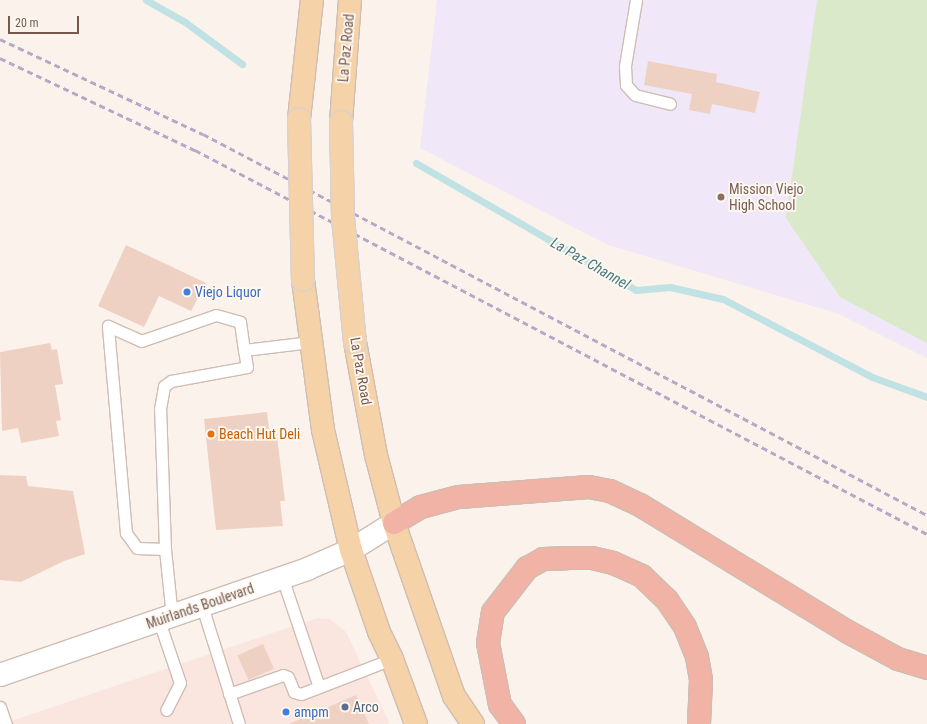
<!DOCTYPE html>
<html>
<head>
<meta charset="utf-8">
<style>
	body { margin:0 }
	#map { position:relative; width:927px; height:724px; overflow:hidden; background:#fbf3eb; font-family:"Roboto Condensed",sans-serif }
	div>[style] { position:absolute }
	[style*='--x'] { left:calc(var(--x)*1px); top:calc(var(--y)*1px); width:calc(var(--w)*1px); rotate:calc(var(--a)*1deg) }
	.commercial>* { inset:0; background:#fbe5df }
	.education>* { inset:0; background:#f0e7f8 }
	.green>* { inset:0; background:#d9e9c9 }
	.stream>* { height:7px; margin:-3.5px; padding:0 3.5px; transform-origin:3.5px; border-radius:3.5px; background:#c0e2e4 }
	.building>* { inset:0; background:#efd1c4; transform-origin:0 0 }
	.roads { filter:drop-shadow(1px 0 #cfbdb3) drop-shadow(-1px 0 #cfbdb3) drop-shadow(0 1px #cfbdb3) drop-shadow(0 -1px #cfbdb3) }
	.lane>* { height:11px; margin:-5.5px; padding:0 5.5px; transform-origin:5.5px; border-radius:5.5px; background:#fff }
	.secondary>* { height:22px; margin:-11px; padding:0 11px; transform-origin:11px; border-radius:11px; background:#fff }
	.primary>* { height:22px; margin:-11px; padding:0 11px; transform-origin:11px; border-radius:11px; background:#f5d2a8 }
	.highway>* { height:22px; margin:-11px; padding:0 11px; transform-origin:11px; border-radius:11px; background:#f1b3a6 }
	.rail>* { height:3px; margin-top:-1.5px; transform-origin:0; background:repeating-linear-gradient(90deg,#b6a8c6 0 6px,transparent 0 10px) }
	.bridges { filter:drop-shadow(1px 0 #d8d1ce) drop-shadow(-1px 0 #d8d1ce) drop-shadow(0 1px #d8d1ce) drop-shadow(0 -1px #d8d1ce) }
	.primary-bridge>* { height:22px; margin:-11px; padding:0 11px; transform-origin:11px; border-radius:11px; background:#f5d2a8 }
	.dots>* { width:11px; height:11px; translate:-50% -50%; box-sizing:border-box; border:2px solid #fef8f1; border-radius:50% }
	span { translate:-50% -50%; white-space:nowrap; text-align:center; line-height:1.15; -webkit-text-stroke:3.5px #fef8f1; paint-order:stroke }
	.street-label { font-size:14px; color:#75594f }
	.education-label { font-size:14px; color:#785e54 }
	.left { translate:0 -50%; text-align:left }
	.shop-label { font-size:14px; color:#366cbe }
	.food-label { font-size:14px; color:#c56008 }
	.service-label { font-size:14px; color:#4e5e75 }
	.water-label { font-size:15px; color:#477b80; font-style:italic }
	.scale { position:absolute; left:8px; top:16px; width:71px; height:18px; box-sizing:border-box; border:2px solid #75594f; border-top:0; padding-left:5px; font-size:12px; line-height:14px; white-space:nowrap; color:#75594f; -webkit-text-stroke:3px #fef8f1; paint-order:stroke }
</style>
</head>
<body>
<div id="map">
	<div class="commercial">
		<i style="clip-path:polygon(317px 618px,330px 619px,346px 632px,390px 724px,2px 724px)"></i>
	</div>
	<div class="education">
		<i style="clip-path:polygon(437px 0,927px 0,927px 358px,839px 314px,608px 245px,420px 148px)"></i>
	</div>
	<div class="green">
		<i style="clip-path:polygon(817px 0,927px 0,927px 343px,840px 297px,786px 218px)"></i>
	</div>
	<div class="stream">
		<i style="--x:146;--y:0;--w:45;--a:29.4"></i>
		<i style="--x:185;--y:22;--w:71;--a:36.4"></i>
		<i style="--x:416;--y:163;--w:254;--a:30"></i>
		<i style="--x:636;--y:290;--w:34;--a:-5"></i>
		<i style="--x:670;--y:287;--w:54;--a:12.8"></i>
		<i style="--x:723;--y:299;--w:168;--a:27.6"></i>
		<i style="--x:872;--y:377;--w:59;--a:20"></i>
	</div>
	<div class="building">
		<i style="clip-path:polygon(648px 61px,717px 74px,716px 82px,760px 92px,755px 113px,712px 104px,710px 114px,689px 110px,692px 94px,644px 85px)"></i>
		<i style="clip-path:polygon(126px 245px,206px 283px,191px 311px,159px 296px,144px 327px,98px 306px)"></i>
		<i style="clip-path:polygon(50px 343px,52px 350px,57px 349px,63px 384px,55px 385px,61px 420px,56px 421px,59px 436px,21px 443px,18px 428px,2px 431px,0 352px)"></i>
		<i style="clip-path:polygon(267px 412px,269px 429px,276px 428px,285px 501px,280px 501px,283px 526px,216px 530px,204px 419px)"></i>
		<i style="clip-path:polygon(0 475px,26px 476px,28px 486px,73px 491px,85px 554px,64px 561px,21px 582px,0 580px)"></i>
		<i style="left:263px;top:644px;width:27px;height:28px;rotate:66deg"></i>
		<i style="clip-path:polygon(356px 695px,369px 724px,289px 724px)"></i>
	</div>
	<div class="roads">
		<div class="lane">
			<i style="--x:636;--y:0;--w:67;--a:99.5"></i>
			<i style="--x:625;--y:66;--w:19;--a:87"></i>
			<i style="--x:626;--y:85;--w:13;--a:48"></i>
			<i style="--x:635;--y:95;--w:36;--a:14"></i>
			<i style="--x:165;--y:549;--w:28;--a:-178"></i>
			<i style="--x:137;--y:548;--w:19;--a:-126"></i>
			<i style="--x:126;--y:533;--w:208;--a:-95"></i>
			<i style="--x:108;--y:326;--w:36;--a:24"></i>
			<i style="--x:141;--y:341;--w:79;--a:-19.1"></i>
			<i style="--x:216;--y:315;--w:25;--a:16"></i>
			<i style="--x:240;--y:322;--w:28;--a:82"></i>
			<i style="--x:244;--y:350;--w:67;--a:-6.8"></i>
			<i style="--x:282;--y:577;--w:116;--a:71.4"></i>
			<i style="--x:202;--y:606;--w:124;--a:72.6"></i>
			<i style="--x:172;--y:617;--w:68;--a:-95.9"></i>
			<i style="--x:165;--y:549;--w:140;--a:-92"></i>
			<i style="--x:160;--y:409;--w:23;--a:-80"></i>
			<i style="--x:164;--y:386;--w:9;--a:-36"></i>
			<i style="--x:171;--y:381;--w:77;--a:-10.4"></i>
			<i style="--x:247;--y:367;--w:17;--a:-100"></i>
			<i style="--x:159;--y:621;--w:65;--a:71.3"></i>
			<i style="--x:180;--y:683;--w:30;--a:117"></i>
			<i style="--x:229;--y:694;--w:57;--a:-19.4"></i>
			<i style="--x:283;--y:675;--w:5;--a:22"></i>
			<i style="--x:288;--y:677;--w:16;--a:68"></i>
			<i style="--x:294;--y:692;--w:7;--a:16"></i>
			<i style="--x:301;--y:694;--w:97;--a:-21"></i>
			<i style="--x:0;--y:707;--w:18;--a:71"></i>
		</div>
		<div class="secondary">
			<i style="--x:0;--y:675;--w:325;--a:-19"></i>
			<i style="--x:307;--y:569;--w:48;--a:-23.4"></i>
			<i style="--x:351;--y:550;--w:51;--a:-32.1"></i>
		</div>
		<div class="primary">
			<i style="--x:299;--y:119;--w:120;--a:-83.8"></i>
			<i style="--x:341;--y:122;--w:122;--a:-85.8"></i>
			<i style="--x:303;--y:280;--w:151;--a:82.4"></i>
			<i style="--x:323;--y:430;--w:123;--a:76.9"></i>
			<i style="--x:351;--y:550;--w:87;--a:71.1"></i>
			<i style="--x:379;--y:632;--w:30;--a:64"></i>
			<i style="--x:392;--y:659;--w:69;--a:69.7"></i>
			<i style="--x:355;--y:342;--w:115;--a:79.5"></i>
			<i style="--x:376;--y:455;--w:70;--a:75.2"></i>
			<i style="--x:394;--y:523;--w:183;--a:70.9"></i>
			<i style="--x:454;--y:696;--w:34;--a:56"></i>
		</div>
		<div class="highway">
			<i style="--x:394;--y:523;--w:31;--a:-31"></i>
			<i style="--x:421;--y:507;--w:39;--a:-15"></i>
			<i style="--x:459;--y:497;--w:130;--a:-4.4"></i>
			<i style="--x:589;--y:487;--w:21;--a:11"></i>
			<i style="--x:610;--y:491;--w:33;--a:25"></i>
			<i style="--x:640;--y:505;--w:244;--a:31.4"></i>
			<i style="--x:848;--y:632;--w:57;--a:28.4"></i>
			<i style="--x:898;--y:659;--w:30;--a:17"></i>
			<i style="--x:514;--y:724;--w:24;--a:-126"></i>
			<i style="--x:500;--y:705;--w:63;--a:-101"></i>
			<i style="--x:488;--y:643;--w:31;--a:-81"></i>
			<i style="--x:493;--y:612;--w:56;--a:-52.3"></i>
			<i style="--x:527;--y:568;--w:18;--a:-29"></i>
			<i style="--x:543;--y:559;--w:24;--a:-2"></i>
			<i style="--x:567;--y:558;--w:25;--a:0"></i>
			<i style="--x:592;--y:558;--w:22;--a:13"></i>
			<i style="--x:613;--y:563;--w:32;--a:24"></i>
			<i style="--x:642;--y:576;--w:35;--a:44"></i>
			<i style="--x:667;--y:600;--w:32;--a:56"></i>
			<i style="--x:685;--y:627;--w:32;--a:68"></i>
			<i style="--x:697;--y:657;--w:23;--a:80"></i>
			<i style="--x:701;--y:680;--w:44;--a:92.6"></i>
		</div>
	</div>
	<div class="rail">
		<i style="--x:0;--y:39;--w:224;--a:25.1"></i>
		<i style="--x:203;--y:134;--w:818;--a:27.76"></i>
		<i style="--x:0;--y:58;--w:216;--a:25.3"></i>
		<i style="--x:195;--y:150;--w:827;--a:27.68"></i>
	</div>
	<div class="bridges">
		<div class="primary-bridge">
			<i style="--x:299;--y:119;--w:161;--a:88.6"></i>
			<i style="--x:341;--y:122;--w:96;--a:88.8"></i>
			<i style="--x:343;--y:218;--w:125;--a:84.5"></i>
		</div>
	</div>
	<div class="dots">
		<i style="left:721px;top:197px;background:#8d6e63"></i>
		<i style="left:187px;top:292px;background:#3f7fe0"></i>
		<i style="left:211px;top:434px;background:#e8710a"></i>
		<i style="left:345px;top:707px;background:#5c6f8a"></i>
		<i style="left:286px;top:712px;background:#3f7fe0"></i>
	</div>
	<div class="street-label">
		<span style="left:346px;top:48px;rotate:-85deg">La Paz Road</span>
		<span style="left:361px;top:371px;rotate:80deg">La Paz Road</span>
		<span style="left:200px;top:606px;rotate:-19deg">Muirlands Boulevard</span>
	</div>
	<div class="education-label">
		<span class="left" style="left:729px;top:197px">Mission Viejo<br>High School</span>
	</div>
	<div class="shop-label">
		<span class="left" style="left:195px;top:292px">Viejo Liquor</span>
		<span class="left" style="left:294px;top:712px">ampm</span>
	</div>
	<div class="food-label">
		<span class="left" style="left:219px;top:434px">Beach Hut Deli</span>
	</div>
	<div class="service-label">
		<span class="left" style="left:353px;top:707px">Arco</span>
	</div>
	<div class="water-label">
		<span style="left:590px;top:264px;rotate:30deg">La Paz Channel</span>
	</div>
	<div class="scale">20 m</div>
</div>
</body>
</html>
